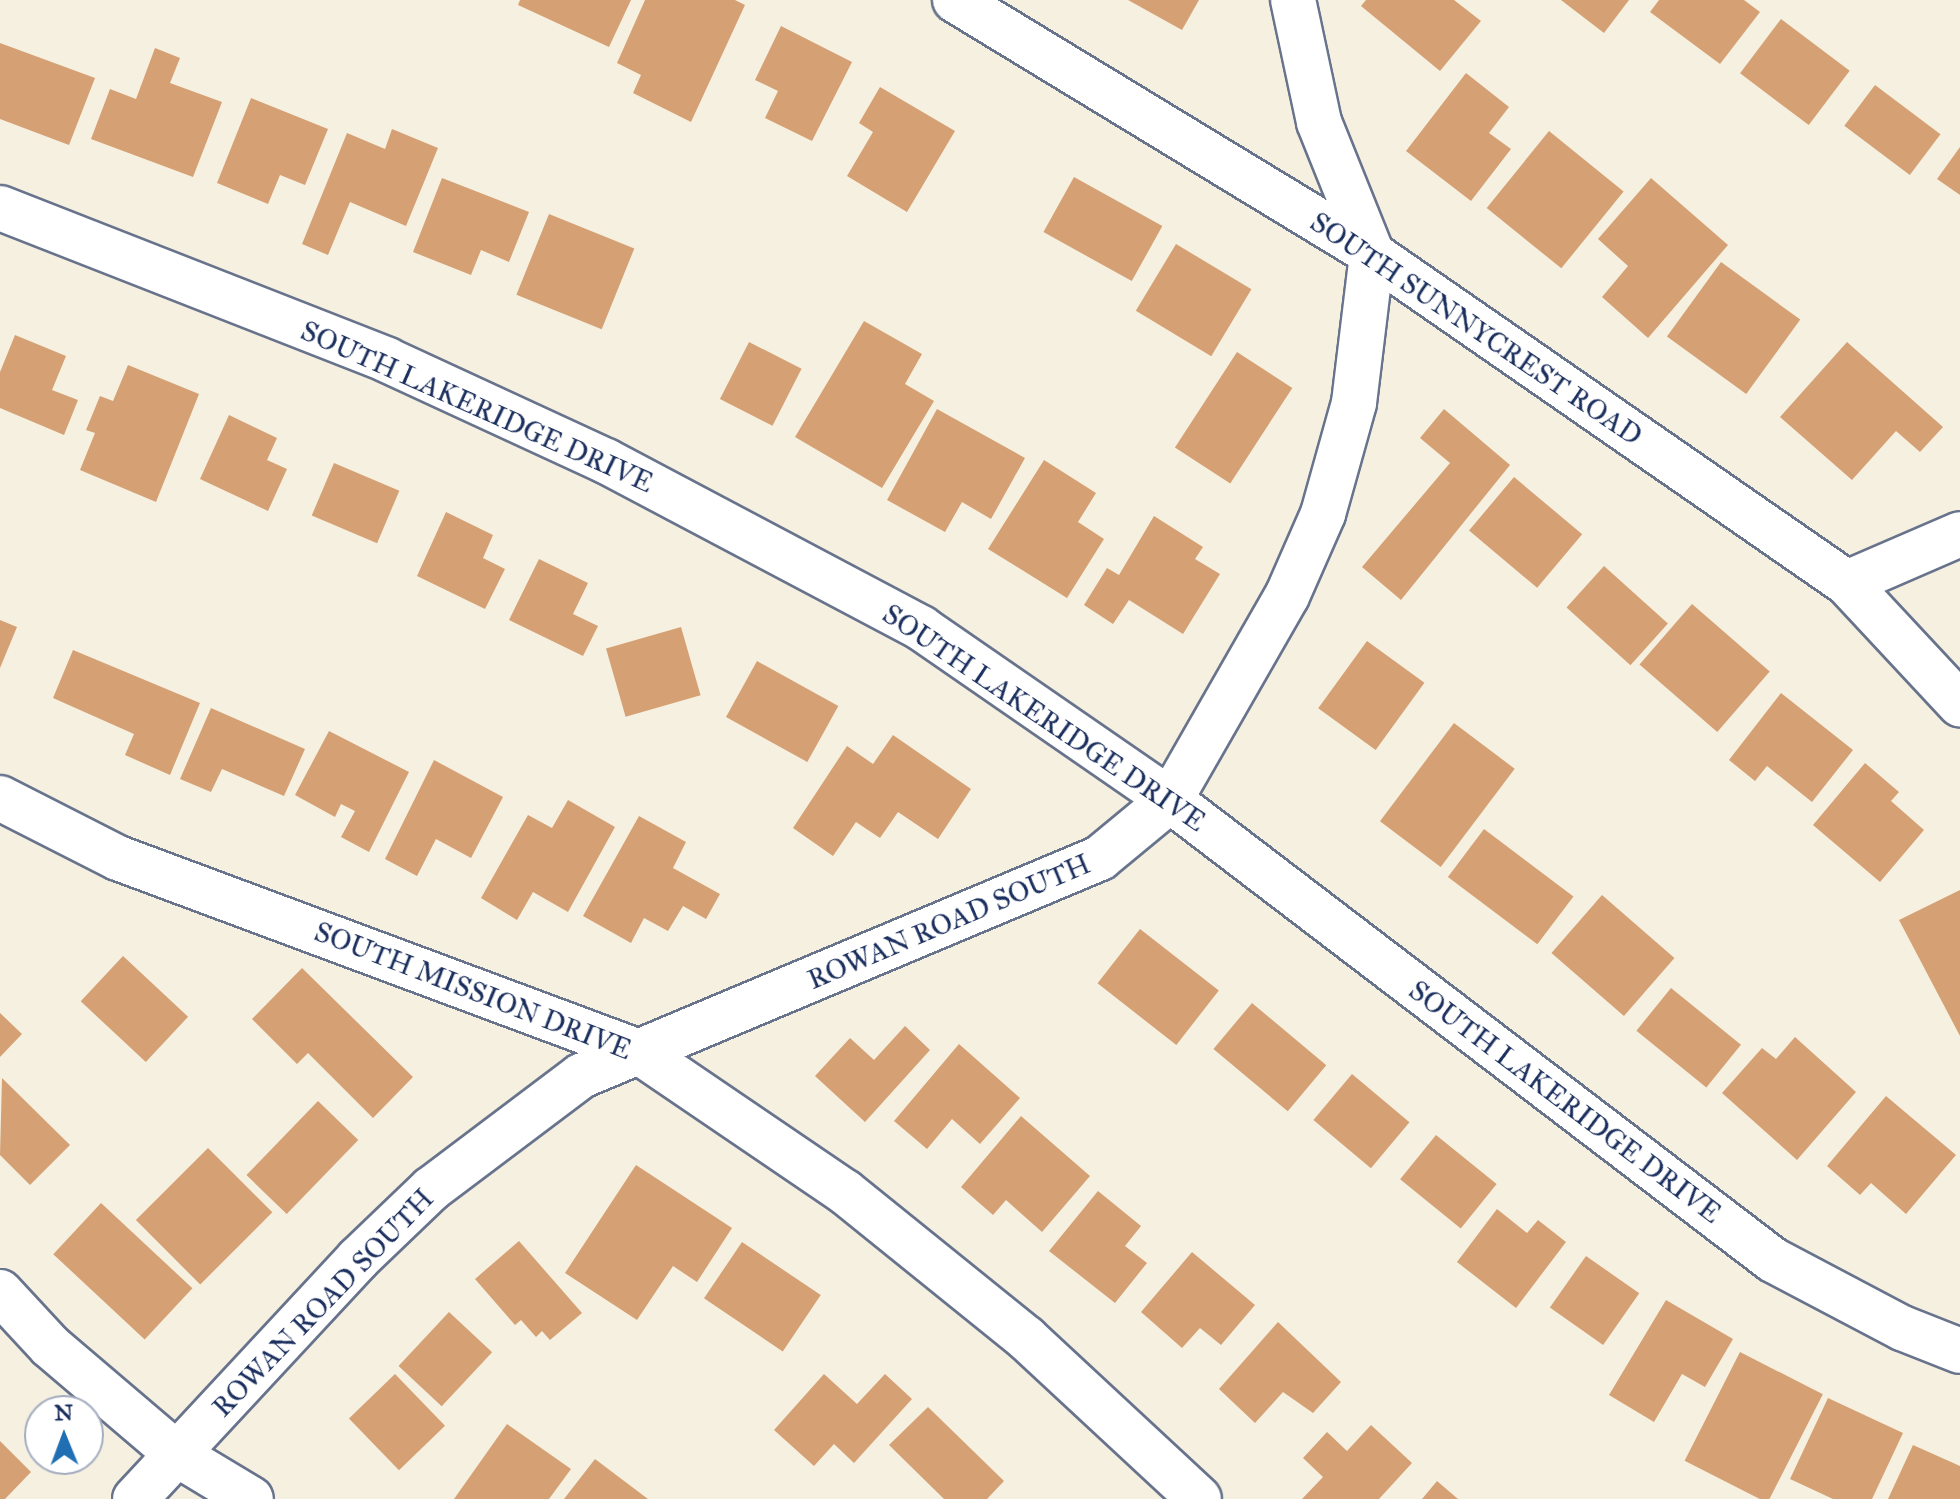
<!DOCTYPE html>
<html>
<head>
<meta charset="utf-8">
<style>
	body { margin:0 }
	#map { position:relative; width:1960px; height:1499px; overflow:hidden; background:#f6f0e0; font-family:"IM FELL Great Primer",serif }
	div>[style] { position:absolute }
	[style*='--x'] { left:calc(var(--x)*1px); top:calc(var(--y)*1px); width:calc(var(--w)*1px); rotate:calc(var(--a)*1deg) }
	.building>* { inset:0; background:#d5a174; transform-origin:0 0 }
	.roads { filter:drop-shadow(2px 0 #68738c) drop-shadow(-2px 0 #68738c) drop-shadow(0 2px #68738c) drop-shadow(0 -2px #68738c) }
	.minor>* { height:44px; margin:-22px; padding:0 22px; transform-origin:22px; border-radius:22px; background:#fff }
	span { translate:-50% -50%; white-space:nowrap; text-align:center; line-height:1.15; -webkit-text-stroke:6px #fff; paint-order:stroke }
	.street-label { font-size:28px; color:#1b2f5e }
	.north { position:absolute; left:24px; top:1395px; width:80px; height:80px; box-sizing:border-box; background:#fff; border:2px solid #a4acbf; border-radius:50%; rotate:359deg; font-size:22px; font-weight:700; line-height:32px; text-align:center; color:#1b2f5e }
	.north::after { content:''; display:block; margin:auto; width:28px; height:36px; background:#1f6fb2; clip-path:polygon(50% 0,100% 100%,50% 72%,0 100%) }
</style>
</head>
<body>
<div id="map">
	<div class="building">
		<i style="clip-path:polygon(520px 0,631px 0,609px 47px,518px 5px)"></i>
		<i style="clip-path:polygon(645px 0,735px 0,745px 5px,691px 122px,633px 93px,641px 75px,617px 63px)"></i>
		<i style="clip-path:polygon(1128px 0,1199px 0,1182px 30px)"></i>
		<i style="clip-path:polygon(1366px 0,1454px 0,1481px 21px,1440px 71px,1361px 6px)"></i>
		<i style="clip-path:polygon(1561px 0,1629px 0,1604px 33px)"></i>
		<i style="clip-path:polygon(1659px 0,1744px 0,1760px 12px,1720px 64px,1650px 12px)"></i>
		<i style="left:1781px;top:19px;width:86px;height:68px;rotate:37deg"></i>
		<i style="clip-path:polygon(781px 26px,852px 62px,812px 141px,765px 118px,778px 91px,755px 80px)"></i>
		<i style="clip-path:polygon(0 43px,95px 78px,69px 145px,0 119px)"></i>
		<i style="clip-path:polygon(155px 48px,180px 58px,170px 83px,222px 102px,193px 177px,91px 139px,110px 89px,136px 99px)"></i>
		<i style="clip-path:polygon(1466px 73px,1509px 107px,1489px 133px,1511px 149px,1471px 201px,1406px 151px)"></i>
		<i style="left:1875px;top:85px;width:82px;height:51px;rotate:37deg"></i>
		<i style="clip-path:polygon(880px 87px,955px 131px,907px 212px,847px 176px,873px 132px,859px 123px)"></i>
		<i style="clip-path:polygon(251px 98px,328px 129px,305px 185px,280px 175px,268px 204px,217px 183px)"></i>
		<i style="clip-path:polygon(392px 129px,438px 148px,406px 226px,350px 202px,328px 255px,302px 244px,347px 133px,385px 149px)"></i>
		<i style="left:1549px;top:131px;width:96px;height:99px;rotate:39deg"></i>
		<i style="clip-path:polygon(1960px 147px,1960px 195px,1937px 179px)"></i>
		<i style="left:1074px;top:177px;width:101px;height:63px;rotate:29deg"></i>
		<i style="clip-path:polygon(442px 178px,529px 212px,509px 262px,481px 250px,471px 275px,413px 252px)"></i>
		<i style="clip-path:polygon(1651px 178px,1728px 245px,1648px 338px,1602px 297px,1628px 266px,1598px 239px)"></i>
		<i style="left:549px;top:214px;width:92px;height:87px;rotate:22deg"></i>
		<i style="left:1176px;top:244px;width:88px;height:78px;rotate:31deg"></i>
		<i style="left:1721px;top:262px;width:98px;height:92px;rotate:36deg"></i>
		<i style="clip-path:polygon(864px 321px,922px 354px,905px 384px,934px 401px,882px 488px,795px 437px)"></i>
		<i style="clip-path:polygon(15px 335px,66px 356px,52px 390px,78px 400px,64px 435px,0 408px,0 372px)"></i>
		<i style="left:749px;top:342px;width:59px;height:64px;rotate:27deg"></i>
		<i style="clip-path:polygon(1847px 342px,1943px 427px,1920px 452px,1896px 431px,1852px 480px,1780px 417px)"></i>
		<i style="left:1237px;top:352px;width:66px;height:114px;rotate:33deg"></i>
		<i style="clip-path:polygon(128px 365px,199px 394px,156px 502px,80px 470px,95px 433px,86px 430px,100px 396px,113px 401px)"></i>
		<i style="clip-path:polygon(937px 409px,1025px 458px,991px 519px,962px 502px,945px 532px,887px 500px)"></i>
		<i style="clip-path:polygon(1444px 409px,1510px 465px,1401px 600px,1362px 567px,1450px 463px,1420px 438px)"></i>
		<i style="clip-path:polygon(229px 415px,277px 438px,267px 460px,287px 469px,268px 511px,200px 479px)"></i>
		<i style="clip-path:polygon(1044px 460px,1096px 493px,1078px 522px,1104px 539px,1067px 598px,988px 549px)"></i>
		<i style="left:334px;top:463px;width:71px;height:57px;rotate:23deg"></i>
		<i style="left:1514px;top:477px;width:89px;height:70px;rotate:40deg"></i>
		<i style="clip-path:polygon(446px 512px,493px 535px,483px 558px,505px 569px,485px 609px,417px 576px)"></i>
		<i style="clip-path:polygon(1154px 516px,1203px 547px,1195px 559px,1220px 574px,1183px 634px,1129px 600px,1113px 624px,1084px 605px,1107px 568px,1119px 575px)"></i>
		<i style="clip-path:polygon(539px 559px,588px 583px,573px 614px,598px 626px,583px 656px,509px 620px)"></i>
		<i style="left:1604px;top:566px;width:86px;height:56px;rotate:42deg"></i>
		<i style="left:1692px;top:604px;width:103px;height:80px;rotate:41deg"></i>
		<i style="clip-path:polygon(0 620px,17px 627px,0 668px)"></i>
		<i style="left:681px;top:627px;width:71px;height:78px;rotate:74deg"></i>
		<i style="left:1367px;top:641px;width:71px;height:83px;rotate:36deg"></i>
		<i style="clip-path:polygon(73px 650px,200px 703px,170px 775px,125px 755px,134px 734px,53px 698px)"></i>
		<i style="left:757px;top:661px;width:93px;height:64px;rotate:29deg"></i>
		<i style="clip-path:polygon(1781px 693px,1853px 750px,1812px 802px,1767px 766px,1755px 781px,1729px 760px)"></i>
		<i style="clip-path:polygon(211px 708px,305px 749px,284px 796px,222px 769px,211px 792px,180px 779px)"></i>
		<i style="left:1454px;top:723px;width:76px;height:123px;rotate:37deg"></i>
		<i style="clip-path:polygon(329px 731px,409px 772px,369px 852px,341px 837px,355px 811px,341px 804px,335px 817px,295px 795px)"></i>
		<i style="clip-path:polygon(893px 735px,971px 789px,938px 839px,898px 812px,880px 838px,856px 822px,833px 856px,793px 828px,847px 746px,873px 764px)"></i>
		<i style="clip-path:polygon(434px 760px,503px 797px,471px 858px,436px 839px,417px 876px,385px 859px)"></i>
		<i style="clip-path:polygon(1865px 763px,1899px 792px,1891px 801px,1924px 830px,1880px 882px,1813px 825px)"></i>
		<i style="clip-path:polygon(568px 800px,615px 827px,568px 912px,533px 892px,517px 920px,481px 898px,528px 815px,552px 828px)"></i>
		<i style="clip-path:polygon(639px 816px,686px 842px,673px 868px,720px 894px,706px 919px,683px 906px,668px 931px,644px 918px,631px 943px,583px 916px)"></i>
		<i style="left:1484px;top:829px;width:112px;height:60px;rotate:37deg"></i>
		<i style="clip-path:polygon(1960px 890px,1960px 1036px,1899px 920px)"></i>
		<i style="left:1602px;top:895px;width:96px;height:77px;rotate:41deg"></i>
		<i style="left:1140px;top:929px;width:100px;height:69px;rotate:38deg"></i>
		<i style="left:123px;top:956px;width:89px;height:62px;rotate:43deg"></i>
		<i style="clip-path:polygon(302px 968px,413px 1077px,373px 1118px,308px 1053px,297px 1064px,252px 1019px)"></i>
		<i style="left:1671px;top:988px;width:90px;height:55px;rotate:39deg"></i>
		<i style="left:1252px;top:1003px;width:97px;height:60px;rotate:40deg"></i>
		<i style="clip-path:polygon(0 1013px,22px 1034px,0 1057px)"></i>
		<i style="clip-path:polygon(905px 1026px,930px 1050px,865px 1122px,815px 1076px,850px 1038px,874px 1060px)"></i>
		<i style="clip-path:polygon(1795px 1037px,1856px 1092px,1797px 1160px,1722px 1093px,1762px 1048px,1776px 1059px)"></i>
		<i style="clip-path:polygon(959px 1044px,1020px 1098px,980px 1144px,952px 1119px,927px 1149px,894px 1121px)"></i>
		<i style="left:1352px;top:1074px;width:75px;height:60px;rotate:40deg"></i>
		<i style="clip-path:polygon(2px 1078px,70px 1145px,30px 1185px,0 1155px)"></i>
		<i style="clip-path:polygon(1886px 1096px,1956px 1155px,1906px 1214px,1871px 1183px,1860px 1195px,1827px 1166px)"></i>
		<i style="left:318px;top:1101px;width:56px;height:103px;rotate:44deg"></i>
		<i style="clip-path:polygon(1021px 1116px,1090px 1176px,1042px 1232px,1006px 1200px,993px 1215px,961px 1187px)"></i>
		<i style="left:1436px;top:1135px;width:78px;height:57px;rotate:39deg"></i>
		<i style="left:208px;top:1148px;width:91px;height:102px;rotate:45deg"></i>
		<i style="clip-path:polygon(636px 1165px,732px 1228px,697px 1282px,673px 1266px,637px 1320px,565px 1273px)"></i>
		<i style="clip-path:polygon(1098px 1191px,1141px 1226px,1125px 1246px,1147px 1263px,1115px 1303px,1049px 1251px)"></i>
		<i style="left:101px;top:1203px;width:125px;height:70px;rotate:43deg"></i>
		<i style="clip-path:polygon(1497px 1209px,1527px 1233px,1538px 1220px,1566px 1242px,1516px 1308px,1457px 1262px)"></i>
		<i style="clip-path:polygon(519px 1241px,582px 1313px,550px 1340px,542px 1331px,536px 1337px,521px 1320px,515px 1325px,475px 1279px)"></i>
		<i style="left:742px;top:1242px;width:95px;height:68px;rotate:34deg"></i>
		<i style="clip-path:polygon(1192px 1252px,1255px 1305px,1221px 1345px,1200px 1328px,1182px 1348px,1141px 1312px)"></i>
		<i style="left:1586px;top:1256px;width:65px;height:63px;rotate:35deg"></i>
		<i style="clip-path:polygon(1666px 1300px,1733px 1339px,1705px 1387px,1682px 1374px,1654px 1422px,1609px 1395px)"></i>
		<i style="left:449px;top:1312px;width:59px;height:74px;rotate:43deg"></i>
		<i style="clip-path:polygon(1278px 1322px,1341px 1382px,1313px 1413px,1283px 1392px,1255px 1423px,1219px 1389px)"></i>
		<i style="left:1740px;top:1352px;width:93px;height:122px;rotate:27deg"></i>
		<i style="left:395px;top:1374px;width:72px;height:64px;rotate:46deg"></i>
		<i style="clip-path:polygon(824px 1374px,857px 1404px,885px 1374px,912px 1399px,854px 1463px,834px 1444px,814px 1466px,774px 1430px)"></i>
		<i style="clip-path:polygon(1828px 1398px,1903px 1433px,1872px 1499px,1833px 1499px,1790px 1479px)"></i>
		<i style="clip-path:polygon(928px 1407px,1004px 1481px,987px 1499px,944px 1499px,889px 1445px)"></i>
		<i style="clip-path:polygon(507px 1424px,571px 1469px,549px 1499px,454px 1499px)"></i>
		<i style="clip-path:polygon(1371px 1425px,1412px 1463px,1379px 1499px,1302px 1499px,1323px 1477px,1303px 1458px,1327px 1432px,1347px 1451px)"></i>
		<i style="clip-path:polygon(0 1441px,31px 1472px,5px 1499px,0 1499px)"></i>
		<i style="clip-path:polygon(1913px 1445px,1960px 1466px,1960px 1499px,1888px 1499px)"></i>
		<i style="clip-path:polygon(595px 1459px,648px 1499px,564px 1499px)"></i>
		<i style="clip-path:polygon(1437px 1481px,1458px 1499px,1422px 1499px)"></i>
	</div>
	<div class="roads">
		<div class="minor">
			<i style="--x:955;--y:0;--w:488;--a:31.3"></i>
			<i style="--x:1372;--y:254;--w:578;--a:34.71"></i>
			<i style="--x:1847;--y:583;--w:166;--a:47"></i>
			<i style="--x:0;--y:208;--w:416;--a:21.4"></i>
			<i style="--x:387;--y:360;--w:241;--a:24.8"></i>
			<i style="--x:606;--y:461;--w:357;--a:27.9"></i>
			<i style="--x:921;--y:628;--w:303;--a:34.6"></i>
			<i style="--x:1170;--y:800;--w:758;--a:37.34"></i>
			<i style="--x:1773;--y:1260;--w:146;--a:27.8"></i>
			<i style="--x:1902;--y:1328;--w:62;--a:21.6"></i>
			<i style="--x:1847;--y:583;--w:123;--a:-23.4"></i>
			<i style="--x:0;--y:798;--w:132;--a:27"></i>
			<i style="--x:118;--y:858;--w:556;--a:20.42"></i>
			<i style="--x:639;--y:1052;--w:249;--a:34.2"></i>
			<i style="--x:845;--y:1192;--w:233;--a:38.9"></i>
			<i style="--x:1026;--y:1338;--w:236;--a:42.9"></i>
			<i style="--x:0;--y:1292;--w:74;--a:47.2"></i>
			<i style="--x:50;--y:1346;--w:168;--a:40.4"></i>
			<i style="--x:178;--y:1455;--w:85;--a:31.1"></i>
			<i style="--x:135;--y:1499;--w:328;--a:-47.1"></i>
			<i style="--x:358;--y:1259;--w:101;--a:-43.8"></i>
			<i style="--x:431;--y:1189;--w:188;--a:-37"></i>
			<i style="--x:581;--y:1076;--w:563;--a:-22.78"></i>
			<i style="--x:1100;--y:858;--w:91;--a:-39.6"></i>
			<i style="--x:1170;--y:800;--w:235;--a:-60.2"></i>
			<i style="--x:1287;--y:596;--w:90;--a:-66.3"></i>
			<i style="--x:1323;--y:514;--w:115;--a:-74.4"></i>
			<i style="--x:1354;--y:403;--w:150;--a:-83.1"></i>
			<i style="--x:1372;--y:254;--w:142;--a:-111.9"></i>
			<i style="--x:1319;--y:122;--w:125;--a:-102"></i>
		</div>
	</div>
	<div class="street-label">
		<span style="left:1476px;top:329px;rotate:34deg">SOUTH SUNNYCREST ROAD</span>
		<span style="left:477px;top:407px;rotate:24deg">SOUTH LAKERIDGE DRIVE</span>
		<span style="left:1044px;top:718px;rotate:34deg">SOUTH LAKERIDGE DRIVE</span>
		<span style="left:949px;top:922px;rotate:-23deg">ROWAN ROAD SOUTH</span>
		<span style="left:473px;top:991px;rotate:21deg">SOUTH MISSION DRIVE</span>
		<span style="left:1565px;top:1102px;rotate:37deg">SOUTH LAKERIDGE DRIVE</span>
		<span style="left:323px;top:1303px;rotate:-46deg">ROWAN ROAD SOUTH</span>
	</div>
	<div class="north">N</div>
</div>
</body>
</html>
